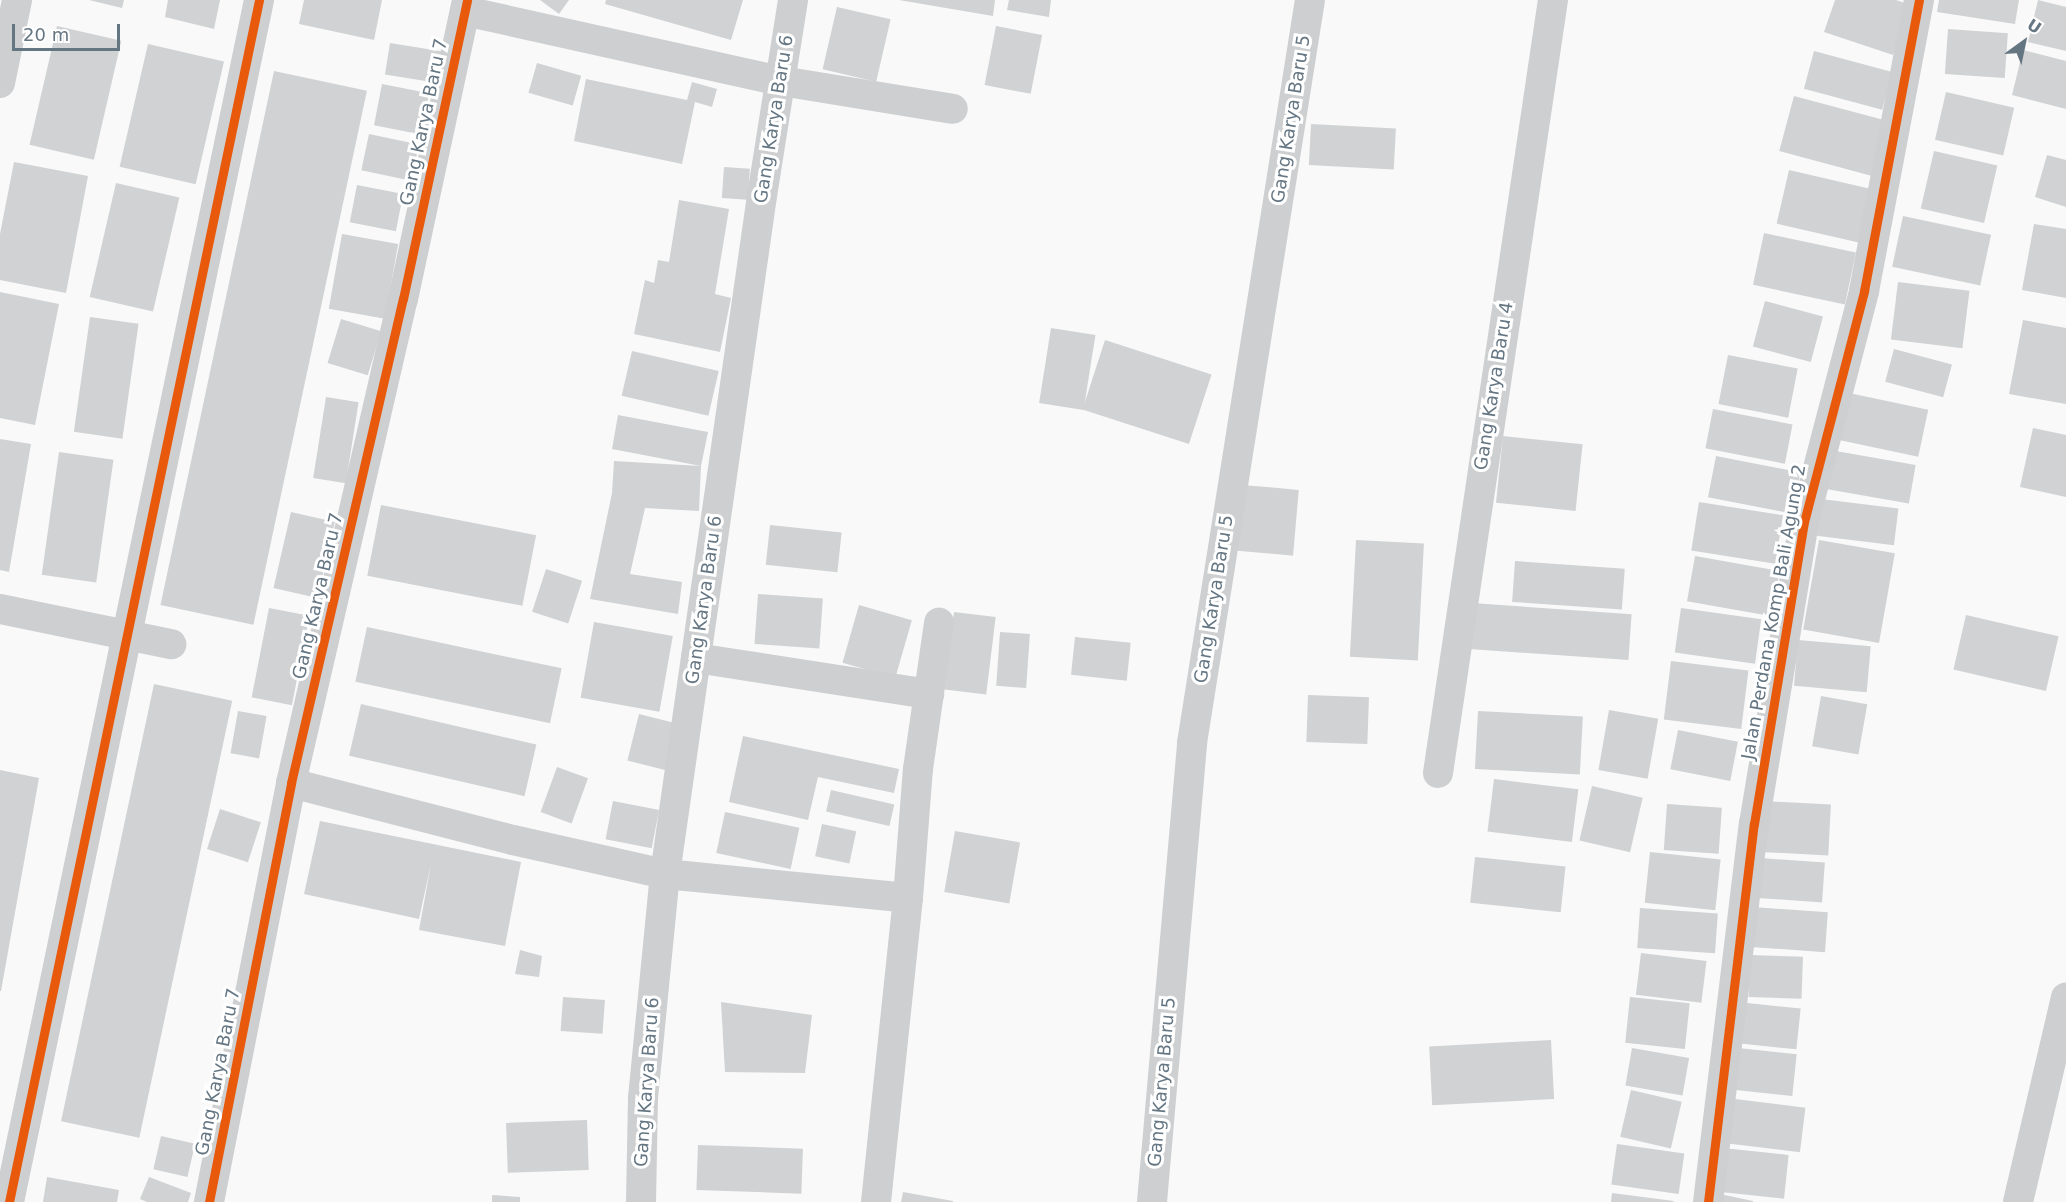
<!DOCTYPE html>
<html>
<head>
<meta charset="utf-8">
<style>
	body { margin:0 }
	#map { position:relative; width:2066px; height:1202px; overflow:hidden; background:#f9f9f9; font-family:"DejaVu Sans",sans-serif }
	div>[style] { position:absolute }
	[style*='--x'] { left:calc(var(--x)*1px); top:calc(var(--y)*1px); width:calc(var(--w)*1px); rotate:calc(var(--a)*1deg) }
	.building>* { inset:0; background:#d0d2d3; transform-origin:0 0 }
	.street>* { height:30px; margin:-15px; padding:0 15px; transform-origin:15px; border-radius:15px; background:#cecfd0 }
	.cycleway>* { height:9px; margin:-4.5px; padding:0 4.5px; transform-origin:4.5px; border-radius:4.5px; background:#e8590c }
	span { translate:-50% -50%; white-space:nowrap; text-align:center; line-height:1.15; -webkit-text-stroke:6px #fff; paint-order:stroke }
	.street-label { font-size:18px; color:#657683 }
	.north { position:absolute; left:1994px; top:12px; width:60px; height:60px; -webkit-text-stroke:4px #fff; paint-order:stroke; rotate:33deg; font-size:16px; font-weight:700; line-height:24px; text-align:center; color:#657683 }
	.north::after { content:''; display:block; margin:auto; width:21px; height:27px; background:#657683; clip-path:polygon(50% 0,100% 100%,50% 72%,0 100%) }
	.scale { position:absolute; left:12px; top:24px; width:108px; height:27px; box-sizing:border-box; border:3px solid #657683; border-top:0; padding-left:8px; font-size:18px; line-height:21px; white-space:nowrap; color:#657683; -webkit-text-stroke:4px #fff; paint-order:stroke }
</style>
</head>
<body>
<div id="map">
	<div class="building">
		<i style="clip-path:polygon(89px 0,124px 0,122px 8px)"></i>
		<i style="clip-path:polygon(168px 0,220px 0,214px 29px,165px 17px)"></i>
		<i style="clip-path:polygon(304px 0,382px 0,374px 40px,299px 24px)"></i>
		<i style="clip-path:polygon(540px 0,569px 0,559px 14px)"></i>
		<i style="clip-path:polygon(606px 0,743px 0,731px 40px,605px 4px)"></i>
		<i style="clip-path:polygon(899px 0,995px 0,993px 16px)"></i>
		<i style="clip-path:polygon(1009px 0,1051px 0,1049px 17px,1007px 10px)"></i>
		<i style="clip-path:polygon(1835px 0,1896px 0,1910px 5px,1893px 55px,1824px 32px)"></i>
		<i style="clip-path:polygon(1939px 0,2019px 0,2015px 24px,1937px 12px)"></i>
		<i style="clip-path:polygon(2038px 0,2066px 7px,2066px 51px,2028px 42px)"></i>
		<i style="left:837px;top:7px;width:55px;height:64px;rotate:13deg"></i>
		<i style="left:57px;top:26px;width:66px;height:122px;rotate:13deg"></i>
		<i style="left:996px;top:26px;width:47px;height:60px;rotate:11deg"></i>
		<i style="left:1948px;top:29px;width:60px;height:45px;rotate:4deg"></i>
		<i style="left:390px;top:43px;width:52px;height:32px;rotate:9deg"></i>
		<i style="left:148px;top:44px;width:78px;height:126px;rotate:13deg"></i>
		<i style="clip-path:polygon(2023px 50px,2066px 61px,2066px 109px,2012px 95px)"></i>
		<i style="left:1814px;top:51px;width:81px;height:39px;rotate:15deg"></i>
		<i style="left:537px;top:63px;width:46px;height:31px;rotate:16deg"></i>
		<i style="left:274px;top:71px;width:95px;height:546px;rotate:12deg"></i>
		<i style="clip-path:polygon(586px 79px,687px 100px,692px 82px,717px 89px,712px 107px,695px 102px,682px 164px,574px 141px)"></i>
		<i style="left:382px;top:84px;width:48px;height:42px;rotate:11deg"></i>
		<i style="left:1946px;top:92px;width:70px;height:49px;rotate:13deg"></i>
		<i style="left:1794px;top:96px;width:98px;height:57px;rotate:15deg"></i>
		<i style="left:1311px;top:124px;width:85px;height:41px;rotate:3deg"></i>
		<i style="left:369px;top:134px;width:51px;height:37px;rotate:12deg"></i>
		<i style="left:1934px;top:151px;width:65px;height:59px;rotate:13deg"></i>
		<i style="clip-path:polygon(2047px 155px,2066px 160px,2066px 207px,2035px 197px)"></i>
		<i style="clip-path:polygon(14px 162px,88px 176px,66px 293px,0 280px,0 234px)"></i>
		<i style="left:724px;top:167px;width:26px;height:31px;rotate:4deg"></i>
		<i style="left:1789px;top:170px;width:93px;height:55px;rotate:13deg"></i>
		<i style="left:116px;top:183px;width:65px;height:117px;rotate:13deg"></i>
		<i style="left:357px;top:185px;width:47px;height:38px;rotate:11deg"></i>
		<i style="clip-path:polygon(679px 200px,729px 209px,715px 294px,731px 298px,720px 352px,634px 334px,645px 280px,654px 283px,658px 260px,669px 262px)"></i>
		<i style="left:1903px;top:216px;width:90px;height:52px;rotate:12deg"></i>
		<i style="clip-path:polygon(2034px 224px,2066px 229px,2066px 298px,2022px 290px)"></i>
		<i style="left:1764px;top:233px;width:94px;height:53px;rotate:12deg"></i>
		<i style="left:342px;top:234px;width:57px;height:76px;rotate:10deg"></i>
		<i style="left:1898px;top:282px;width:72px;height:58px;rotate:7deg"></i>
		<i style="clip-path:polygon(0 292px,59px 304px,35px 425px,0 418px)"></i>
		<i style="left:1765px;top:301px;width:60px;height:47px;rotate:15deg"></i>
		<i style="left:90px;top:317px;width:49px;height:116px;rotate:8deg"></i>
		<i style="left:341px;top:319px;width:42px;height:46px;rotate:17deg"></i>
		<i style="clip-path:polygon(2023px 320px,2066px 328px,2066px 404px,2009px 394px)"></i>
		<i style="left:1051px;top:328px;width:45px;height:76px;rotate:9deg"></i>
		<i style="left:1105px;top:340px;width:112px;height:73px;rotate:18deg"></i>
		<i style="left:1894px;top:349px;width:60px;height:34px;rotate:15deg"></i>
		<i style="left:632px;top:351px;width:89px;height:46px;rotate:13deg"></i>
		<i style="left:1728px;top:355px;width:71px;height:50px;rotate:11deg"></i>
		<i style="left:1849px;top:393px;width:81px;height:48px;rotate:12deg"></i>
		<i style="left:326px;top:397px;width:33px;height:82px;rotate:9deg"></i>
		<i style="left:1713px;top:409px;width:81px;height:40px;rotate:11deg"></i>
		<i style="clip-path:polygon(618px 415px,708px 432px,701px 466px,699px 511px,645px 508px,630px 574px,682px 582px,678px 614px,590px 599px,612px 493px,614px 461px,701px 466px,612px 449px)"></i>
		<i style="clip-path:polygon(2033px 428px,2066px 435px,2066px 497px,2020px 487px)"></i>
		<i style="left:1503px;top:436px;width:80px;height:67px;rotate:6deg"></i>
		<i style="clip-path:polygon(0 439px,31px 444px,9px 572px,0 570px)"></i>
		<i style="left:1830px;top:450px;width:87px;height:39px;rotate:10deg"></i>
		<i style="left:59px;top:452px;width:55px;height:124px;rotate:8deg"></i>
		<i style="left:1716px;top:456px;width:86px;height:42px;rotate:11deg"></i>
		<i style="left:1243px;top:485px;width:56px;height:66px;rotate:5deg"></i>
		<i style="left:1821px;top:499px;width:78px;height:37px;rotate:7deg"></i>
		<i style="left:1699px;top:502px;width:85px;height:49px;rotate:9deg"></i>
		<i style="left:381px;top:505px;width:158px;height:72px;rotate:11deg"></i>
		<i style="left:291px;top:512px;width:45px;height:78px;rotate:13deg"></i>
		<i style="left:770px;top:525px;width:72px;height:40px;rotate:6deg"></i>
		<i style="left:1356px;top:540px;width:68px;height:117px;rotate:3deg"></i>
		<i style="left:1819px;top:540px;width:77px;height:91px;rotate:10deg"></i>
		<i style="left:1695px;top:556px;width:86px;height:46px;rotate:10deg"></i>
		<i style="left:1515px;top:561px;width:110px;height:41px;rotate:4deg"></i>
		<i style="left:546px;top:569px;width:38px;height:45px;rotate:18deg"></i>
		<i style="left:758px;top:594px;width:65px;height:50px;rotate:4deg"></i>
		<i style="left:1472px;top:603px;width:160px;height:46px;rotate:4deg"></i>
		<i style="left:859px;top:605px;width:55px;height:60px;rotate:16deg"></i>
		<i style="left:269px;top:608px;width:41px;height:91px;rotate:11deg"></i>
		<i style="left:1681px;top:608px;width:81px;height:45px;rotate:8deg"></i>
		<i style="left:954px;top:612px;width:42px;height:78px;rotate:7deg"></i>
		<i style="left:1966px;top:615px;width:95px;height:56px;rotate:13deg"></i>
		<i style="left:594px;top:622px;width:80px;height:77px;rotate:10deg"></i>
		<i style="left:367px;top:627px;width:199px;height:56px;rotate:12deg"></i>
		<i style="left:1000px;top:632px;width:30px;height:54px;rotate:4deg"></i>
		<i style="left:1075px;top:637px;width:56px;height:38px;rotate:6deg"></i>
		<i style="left:1798px;top:640px;width:73px;height:46px;rotate:5deg"></i>
		<i style="left:1671px;top:661px;width:78px;height:59px;rotate:7deg"></i>
		<i style="left:154px;top:684px;width:80px;height:447px;rotate:12deg"></i>
		<i style="left:1308px;top:695px;width:61px;height:47px;rotate:2deg"></i>
		<i style="left:1821px;top:696px;width:47px;height:51px;rotate:10deg"></i>
		<i style="left:361px;top:704px;width:180px;height:53px;rotate:13deg"></i>
		<i style="left:1609px;top:710px;width:50px;height:61px;rotate:10deg"></i>
		<i style="left:238px;top:711px;width:29px;height:43px;rotate:10deg"></i>
		<i style="left:1478px;top:711px;width:105px;height:58px;rotate:3deg"></i>
		<i style="left:639px;top:714px;width:46px;height:48px;rotate:14deg"></i>
		<i style="left:1678px;top:730px;width:61px;height:40px;rotate:11deg"></i>
		<i style="clip-path:polygon(743px 736px,899px 769px,894px 793px,818px 777px,808px 820px,729px 802px)"></i>
		<i style="left:557px;top:767px;width:33px;height:48px;rotate:20deg"></i>
		<i style="clip-path:polygon(0 770px,39px 778px,1px 991px,0 991px)"></i>
		<i style="left:1494px;top:779px;width:85px;height:53px;rotate:7deg"></i>
		<i style="left:1592px;top:786px;width:52px;height:56px;rotate:13deg"></i>
		<i style="left:831px;top:790px;width:65px;height:22px;rotate:13deg"></i>
		<i style="left:613px;top:801px;width:47px;height:39px;rotate:11deg"></i>
		<i style="left:1763px;top:801px;width:68px;height:51px;rotate:3deg"></i>
		<i style="left:1667px;top:804px;width:55px;height:46px;rotate:4deg"></i>
		<i style="left:220px;top:809px;width:43px;height:42px;rotate:18deg"></i>
		<i style="left:725px;top:812px;width:76px;height:42px;rotate:12deg"></i>
		<i style="clip-path:polygon(320px 821px,521px 862px,505px 946px,419px 930px,431px 864px,419px 919px,304px 894px)"></i>
		<i style="left:822px;top:824px;width:35px;height:33px;rotate:12deg"></i>
		<i style="left:955px;top:831px;width:66px;height:62px;rotate:10deg"></i>
		<i style="left:1650px;top:852px;width:71px;height:51px;rotate:6deg"></i>
		<i style="left:1475px;top:857px;width:91px;height:46px;rotate:6deg"></i>
		<i style="left:1760px;top:858px;width:65px;height:40px;rotate:4deg"></i>
		<i style="left:1753px;top:907px;width:75px;height:40px;rotate:4deg"></i>
		<i style="left:1640px;top:908px;width:78px;height:40px;rotate:4deg"></i>
		<i style="clip-path:polygon(520px 950px,542px 956px,539px 977px,515px 974px)"></i>
		<i style="left:1641px;top:953px;width:66px;height:42px;rotate:7deg"></i>
		<i style="left:1750px;top:955px;width:53px;height:42px;rotate:2deg"></i>
		<i style="left:563px;top:997px;width:42px;height:34px;rotate:4deg"></i>
		<i style="left:1630px;top:997px;width:60px;height:46px;rotate:6deg"></i>
		<i style="clip-path:polygon(721px 1002px,812px 1015px,805px 1073px,725px 1072px)"></i>
		<i style="left:1738px;top:1002px;width:63px;height:41px;rotate:6deg"></i>
		<i style="left:1551px;top:1040px;width:59px;height:122px;rotate:87deg"></i>
		<i style="left:1632px;top:1048px;width:58px;height:38px;rotate:10deg"></i>
		<i style="left:1738px;top:1048px;width:59px;height:42px;rotate:6deg"></i>
		<i style="left:1631px;top:1090px;width:52px;height:48px;rotate:13deg"></i>
		<i style="left:1727px;top:1098px;width:79px;height:45px;rotate:7deg"></i>
		<i style="left:587px;top:1120px;width:50px;height:81px;rotate:88deg"></i>
		<i style="left:161px;top:1136px;width:35px;height:34px;rotate:13deg"></i>
		<i style="left:1617px;top:1144px;width:68px;height:41px;rotate:8deg"></i>
		<i style="left:698px;top:1145px;width:105px;height:45px;rotate:2deg"></i>
		<i style="left:1723px;top:1148px;width:66px;height:44px;rotate:6deg"></i>
		<i style="clip-path:polygon(47px 1177px,119px 1190px,117px 1202px,43px 1202px)"></i>
		<i style="clip-path:polygon(149px 1177px,191px 1193px,188px 1202px,147px 1202px,140px 1199px)"></i>
		<i style="clip-path:polygon(903px 1192px,953px 1201px,953px 1202px,901px 1202px)"></i>
		<i style="clip-path:polygon(1612px 1193px,1674px 1201px,1673px 1202px,1611px 1202px)"></i>
		<i style="clip-path:polygon(1715px 1193px,1753px 1201px,1753px 1202px,1713px 1202px)"></i>
		<i style="clip-path:polygon(492px 1195px,520px 1197px,520px 1202px,492px 1202px)"></i>
	</div>
	<div class="street">
		<i style="--x:465;--y:11;--w:324;--a:12.5"></i>
		<i style="--x:781;--y:81;--w:174;--a:9.2"></i>
		<i style="--x:0;--y:83;--w:85;--a:-78.4"></i>
		<i style="--x:0;--y:609;--w:175;--a:11.6"></i>
		<i style="--x:696;--y:658;--w:236;--a:8.8"></i>
		<i style="--x:1438;--y:773;--w:782;--a:-81.54"></i>
		<i style="--x:291;--y:783;--w:229;--a:14.4"></i>
		<i style="--x:513;--y:840;--w:156;--a:12.6"></i>
		<i style="--x:665;--y:874;--w:244;--a:5.6"></i>
		<i style="--x:9;--y:1202;--w:1228;--a:-78.25"></i>
		<i style="--x:209;--y:1202;--w:427;--a:-78.9"></i>
		<i style="--x:291;--y:783;--w:497;--a:-77"></i>
		<i style="--x:403;--y:299;--w:306;--a:-77.9"></i>
		<i style="--x:641;--y:1202;--w:104;--a:-88.9"></i>
		<i style="--x:643;--y:1098;--w:225;--a:-84.4"></i>
		<i style="--x:665;--y:874;--w:685;--a:-81.86"></i>
		<i style="--x:762;--y:196;--w:198;--a:-81"></i>
		<i style="--x:876;--y:1202;--w:306;--a:-84"></i>
		<i style="--x:908;--y:898;--w:129;--a:-85.6"></i>
		<i style="--x:918;--y:769;--w:148;--a:-81.8"></i>
		<i style="--x:1152;--y:1202;--w:461;--a:-85"></i>
		<i style="--x:1192;--y:743;--w:752;--a:-80.98"></i>
		<i style="--x:1708;--y:1202;--w:381;--a:-83.1"></i>
		<i style="--x:1754;--y:824;--w:306;--a:-80.6"></i>
		<i style="--x:1804;--y:522;--w:239;--a:-75.4"></i>
		<i style="--x:1864;--y:291;--w:296;--a:-79.3"></i>
		<i style="--x:2018;--y:1202;--w:210;--a:-76.8"></i>
	</div>
	<div class="cycleway">
		<i style="--x:9;--y:1202;--w:1228;--a:-78.25"></i>
		<i style="--x:209;--y:1202;--w:427;--a:-78.9"></i>
		<i style="--x:291;--y:783;--w:497;--a:-77"></i>
		<i style="--x:403;--y:299;--w:306;--a:-77.9"></i>
		<i style="--x:1708;--y:1202;--w:381;--a:-83.1"></i>
		<i style="--x:1754;--y:824;--w:306;--a:-80.6"></i>
		<i style="--x:1804;--y:522;--w:239;--a:-75.4"></i>
		<i style="--x:1864;--y:291;--w:296;--a:-79.3"></i>
	</div>
	<div class="street-label">
		<span style="left:774px;top:119px;rotate:-81deg">Gang Karya Baru 6</span>
		<span style="left:1291px;top:119px;rotate:-81deg">Gang Karya Baru 5</span>
		<span style="left:424px;top:122px;rotate:-78deg">Gang Karya Baru 7</span>
		<span style="left:1494px;top:386px;rotate:-81deg">Gang Karya Baru 4</span>
		<span style="left:318px;top:596px;rotate:-77deg">Gang Karya Baru 7</span>
		<span style="left:1214px;top:599px;rotate:-81deg">Gang Karya Baru 5</span>
		<span style="left:704px;top:600px;rotate:-82deg">Gang Karya Baru 6</span>
		<span style="left:1774px;top:612px;rotate:-80deg">Jalan Perdana Komp Bali Agung 2</span>
		<span style="left:218px;top:1072px;rotate:-79deg">Gang Karya Baru 7</span>
		<span style="left:647px;top:1082px;rotate:-86deg">Gang Karya Baru 6</span>
		<span style="left:1162px;top:1082px;rotate:-85deg">Gang Karya Baru 5</span>
	</div>
	<div class="north">U</div>
	<div class="scale">20 m</div>
</div>
</body>
</html>
